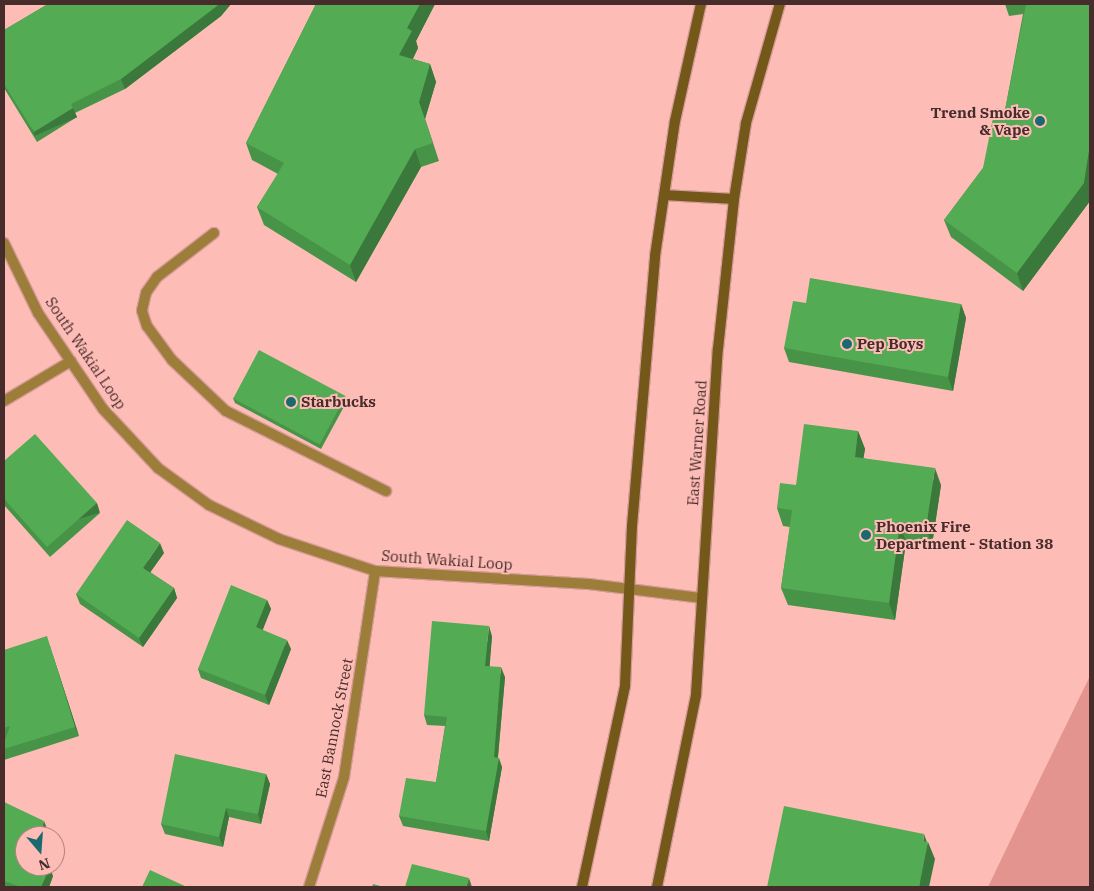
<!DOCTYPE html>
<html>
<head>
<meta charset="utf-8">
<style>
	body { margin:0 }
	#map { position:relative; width:1094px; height:891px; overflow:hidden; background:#febcb7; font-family:"IBM Plex Serif",serif }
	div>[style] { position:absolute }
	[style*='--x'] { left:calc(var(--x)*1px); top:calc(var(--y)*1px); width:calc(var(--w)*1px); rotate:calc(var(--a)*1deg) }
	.green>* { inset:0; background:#e3948e }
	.roads { filter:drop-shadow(1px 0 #d69c98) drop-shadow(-1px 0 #d69c98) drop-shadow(0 1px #d69c98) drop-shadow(0 -1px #d69c98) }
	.service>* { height:10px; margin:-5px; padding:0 5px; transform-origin:5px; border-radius:5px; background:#9c7d39 }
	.minor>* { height:10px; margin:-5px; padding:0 5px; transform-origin:5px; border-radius:5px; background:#9c7d39 }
	.secondary>* { height:10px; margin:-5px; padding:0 5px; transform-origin:5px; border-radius:5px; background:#74581a }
	.wall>* { inset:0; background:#479348 }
	.shaded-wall>* { inset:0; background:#3a783b; transform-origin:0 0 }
	.building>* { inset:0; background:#53ab54; transform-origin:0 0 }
	.dots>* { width:14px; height:14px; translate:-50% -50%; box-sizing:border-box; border:2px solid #febcb7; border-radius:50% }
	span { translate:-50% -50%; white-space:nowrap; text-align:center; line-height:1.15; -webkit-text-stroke:4px #febcb7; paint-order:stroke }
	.poi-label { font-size:15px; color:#462c2a; font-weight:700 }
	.right { translate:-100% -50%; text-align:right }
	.left { translate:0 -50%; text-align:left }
	.street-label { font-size:15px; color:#462c2a }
	.frame { position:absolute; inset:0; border:5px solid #462c2a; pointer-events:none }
	.north { position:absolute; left:15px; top:826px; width:50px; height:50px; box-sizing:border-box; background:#febcb7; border:1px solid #b4827f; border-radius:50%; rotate:162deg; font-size:14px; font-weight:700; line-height:20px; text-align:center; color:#462c2a }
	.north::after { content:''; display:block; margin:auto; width:18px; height:22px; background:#1b686f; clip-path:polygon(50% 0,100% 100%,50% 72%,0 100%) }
</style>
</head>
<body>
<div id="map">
	<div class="green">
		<i style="clip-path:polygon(1090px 676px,1090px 887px,988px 887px,1035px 789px)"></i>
	</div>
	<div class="roads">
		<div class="service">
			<i style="--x:214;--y:233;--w:72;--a:142.3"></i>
			<i style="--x:157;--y:277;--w:19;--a:125"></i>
			<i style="--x:146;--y:293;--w:18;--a:103"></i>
			<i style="--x:142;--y:311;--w:16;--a:72"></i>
			<i style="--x:147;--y:326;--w:42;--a:53.7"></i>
			<i style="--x:172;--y:360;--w:74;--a:43.4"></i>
			<i style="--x:226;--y:411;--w:179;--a:26.6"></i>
		</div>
		<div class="minor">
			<i style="--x:4;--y:243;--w:78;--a:64.1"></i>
			<i style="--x:38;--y:313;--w:116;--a:55.9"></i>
			<i style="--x:103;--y:409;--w:81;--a:47"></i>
			<i style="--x:158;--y:468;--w:63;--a:36"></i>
			<i style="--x:209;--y:505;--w:78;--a:25.9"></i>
			<i style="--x:279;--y:539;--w:101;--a:18.4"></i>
			<i style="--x:375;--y:571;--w:214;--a:3.5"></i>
			<i style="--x:589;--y:584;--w:114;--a:7.1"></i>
			<i style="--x:4;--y:401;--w:78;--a:-30.8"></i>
			<i style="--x:309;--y:887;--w:115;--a:-72.3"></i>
			<i style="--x:344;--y:777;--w:208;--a:-81.4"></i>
		</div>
		<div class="secondary">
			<i style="--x:664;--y:195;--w:70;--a:3.3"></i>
			<i style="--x:582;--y:887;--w:206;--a:-77.9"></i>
			<i style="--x:625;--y:686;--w:160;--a:-87.5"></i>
			<i style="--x:632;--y:526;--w:271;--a:-85.1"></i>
			<i style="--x:655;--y:256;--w:136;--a:-81.6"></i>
			<i style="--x:675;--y:121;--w:120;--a:-77.5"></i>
			<i style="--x:657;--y:887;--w:196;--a:-78.5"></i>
			<i style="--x:696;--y:695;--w:347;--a:-86.4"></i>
			<i style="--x:718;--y:349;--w:151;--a:-83.9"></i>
			<i style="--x:734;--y:199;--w:77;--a:-81"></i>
			<i style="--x:746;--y:123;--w:124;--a:-74.1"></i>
		</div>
	</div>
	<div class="wall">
		<i style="clip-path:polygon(48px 4px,231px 4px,221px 16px,125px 89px,75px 113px,77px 117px,37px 142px,4px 88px,4px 30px)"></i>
		<i style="clip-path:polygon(316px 4px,435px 4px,416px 41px,418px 48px,413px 59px,430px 64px,436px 82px,425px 119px,439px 161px,421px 167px,356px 282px,264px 225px,257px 207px,278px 174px,252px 160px,246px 143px)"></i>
		<i style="clip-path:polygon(1005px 4px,1090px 4px,1090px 201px,1023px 291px,951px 237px,944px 220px,983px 168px,1005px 110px,1023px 14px,1009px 16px)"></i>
		<i style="clip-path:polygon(806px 303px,961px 304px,966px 318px,953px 391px,789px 362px,784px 348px)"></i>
		<i style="clip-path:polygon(233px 398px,347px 401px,321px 449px,235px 403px)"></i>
		<i style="clip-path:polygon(858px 431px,865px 449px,863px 458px,941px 485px,932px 545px,906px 542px,895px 620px,788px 605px,781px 588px,790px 527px,783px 526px,777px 508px,796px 485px)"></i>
		<i style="clip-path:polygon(4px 461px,100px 513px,50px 557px,4px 505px)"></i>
		<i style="clip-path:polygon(164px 553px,150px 572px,174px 588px,177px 598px,143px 647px,80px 604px,76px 594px)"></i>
		<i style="clip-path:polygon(267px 600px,271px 609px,262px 630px,291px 649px,269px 705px,201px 678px,198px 669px)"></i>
		<i style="clip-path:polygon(492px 636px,489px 666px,505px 677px,498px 758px,502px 767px,489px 841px,403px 826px,399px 816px,436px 782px,445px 726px,427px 725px,424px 715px)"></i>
		<i style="clip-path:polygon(50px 646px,79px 736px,4px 760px,4px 743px,5px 738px,4px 739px,4px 650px)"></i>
		<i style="clip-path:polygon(266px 774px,270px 784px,261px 824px,229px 817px,223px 847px,165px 834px,161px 824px)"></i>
		<i style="clip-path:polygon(4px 802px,48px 831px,25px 866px,53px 876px,49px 887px,4px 887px)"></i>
	</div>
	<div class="shaded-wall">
		<i style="clip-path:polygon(219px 4px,231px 4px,221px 16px,125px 89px,121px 79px)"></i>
		<i style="clip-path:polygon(420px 4px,435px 4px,416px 41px,418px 48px,406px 72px,399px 55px,407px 28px)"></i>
		<i style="clip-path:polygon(430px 64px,436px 82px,425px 119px,439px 161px,419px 102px)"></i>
		<i style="left:73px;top:108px;width:10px;height:46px;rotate:66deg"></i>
		<i style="clip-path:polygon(1090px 144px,1090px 201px,1023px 291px,1017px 273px)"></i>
		<i style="clip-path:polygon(415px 149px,421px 167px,356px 282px,350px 265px)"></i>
		<i style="clip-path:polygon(961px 304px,966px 318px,953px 391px,948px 377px)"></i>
		<i style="left:345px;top:396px;width:5px;height:55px;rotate:68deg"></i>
		<i style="clip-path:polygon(858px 431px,865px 449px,861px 474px,855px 457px)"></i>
		<i style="clip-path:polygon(935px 468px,941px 485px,932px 545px,926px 528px)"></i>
		<i style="left:97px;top:503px;width:10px;height:67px;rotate:73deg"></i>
		<i style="clip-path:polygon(900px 524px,906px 542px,895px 620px,889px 603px)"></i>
		<i style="clip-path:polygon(160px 543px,164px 553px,147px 577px,143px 568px)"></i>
		<i style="clip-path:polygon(174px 588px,177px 598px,143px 647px,139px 638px)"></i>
		<i style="clip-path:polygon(267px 600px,271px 609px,260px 637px,256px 627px)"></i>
		<i style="clip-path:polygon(489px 626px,492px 636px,489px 675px,485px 666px)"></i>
		<i style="clip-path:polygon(47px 636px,50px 646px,79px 736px,75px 727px)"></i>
		<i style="clip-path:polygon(287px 640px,291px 649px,269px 705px,265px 695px)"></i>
		<i style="clip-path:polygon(501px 667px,505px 677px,497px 766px,499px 758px,502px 767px,489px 841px,486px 831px,494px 757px)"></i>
		<i style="clip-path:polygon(266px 774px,270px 784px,261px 824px,258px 814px)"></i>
		<i style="clip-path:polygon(226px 808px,229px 817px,223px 847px,219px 837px)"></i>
		<i style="clip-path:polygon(44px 821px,48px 831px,46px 836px,39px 836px)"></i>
		<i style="clip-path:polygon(924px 834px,928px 845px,928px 842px,935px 859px,929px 887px,919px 887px)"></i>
		<i style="clip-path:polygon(50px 867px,53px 876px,49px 887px,41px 887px)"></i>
		<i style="clip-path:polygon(469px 878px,472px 887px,466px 887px)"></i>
	</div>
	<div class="building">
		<i style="clip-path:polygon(48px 4px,219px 4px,217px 6px,121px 79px,71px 104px,73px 108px,34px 132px,4px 84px,4px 30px)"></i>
		<i style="clip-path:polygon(316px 4px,420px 4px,407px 28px,412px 31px,399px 55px,430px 64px,419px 102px,433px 143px,415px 149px,350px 265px,257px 207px,284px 163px,246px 143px)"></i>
		<i style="clip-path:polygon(1026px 4px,1090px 4px,1090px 144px,1084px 183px,1017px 273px,944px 220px,983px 168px,995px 108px,1005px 110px)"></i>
		<i style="clip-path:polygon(810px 278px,961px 304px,948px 377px,784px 348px,793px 301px,806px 303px)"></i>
		<i style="left:259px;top:350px;width:98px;height:55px;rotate:28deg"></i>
		<i style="clip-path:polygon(804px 424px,858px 431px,855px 457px,935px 468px,926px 528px,900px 524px,889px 603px,781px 588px,792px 510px,777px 508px,780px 483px,796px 485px)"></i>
		<i style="clip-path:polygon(35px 434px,97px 503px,47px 547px,4px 499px,4px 461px)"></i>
		<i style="clip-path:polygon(127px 520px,160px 543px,143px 568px,174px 588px,139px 638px,76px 594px)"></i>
		<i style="clip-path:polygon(231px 585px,267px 600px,256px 627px,287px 640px,265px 695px,198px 669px)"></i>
		<i style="clip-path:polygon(432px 621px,489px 626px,485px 666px,501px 667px,494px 757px,499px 758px,486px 831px,399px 816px,406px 778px,436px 782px,447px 717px,424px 715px)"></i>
		<i style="clip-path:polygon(47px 636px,75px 727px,4px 749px,4px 743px,10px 726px,4px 728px,4px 650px)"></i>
		<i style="clip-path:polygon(175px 754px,266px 774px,258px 814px,226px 808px,219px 837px,161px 824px)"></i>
		<i style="clip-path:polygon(4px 802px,44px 821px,39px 836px,25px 836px,25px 866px,50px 867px,41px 887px,21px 887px,4px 881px)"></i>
		<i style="clip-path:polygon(784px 806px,924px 834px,923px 841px,928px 842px,919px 887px,767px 887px)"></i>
		<i style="clip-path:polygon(412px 864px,469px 878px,466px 887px,405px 887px)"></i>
		<i style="clip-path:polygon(150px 870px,187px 887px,142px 887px)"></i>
		<i style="clip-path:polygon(373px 884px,384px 887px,372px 887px)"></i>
	</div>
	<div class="dots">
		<i style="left:1040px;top:121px;background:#1b686f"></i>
		<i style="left:847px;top:344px;background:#1b686f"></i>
		<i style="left:291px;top:402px;background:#1b686f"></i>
		<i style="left:866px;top:535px;background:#1b686f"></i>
	</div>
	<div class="poi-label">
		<span class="right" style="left:1030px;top:121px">Trend Smoke<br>&amp; Vape</span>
		<span class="left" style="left:857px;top:344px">Pep Boys</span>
		<span class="left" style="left:301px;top:402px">Starbucks</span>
		<span class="left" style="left:876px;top:535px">Phoenix Fire<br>Department - Station 38</span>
	</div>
	<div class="street-label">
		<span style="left:86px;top:353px;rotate:56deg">South Wakial Loop</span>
		<span style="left:697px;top:443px;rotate:-86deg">East Warner Road</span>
		<span style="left:447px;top:560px;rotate:4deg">South Wakial Loop</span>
		<span style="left:334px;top:728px;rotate:-79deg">East Bannock Street</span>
	</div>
	<div class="frame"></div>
	<div class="north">N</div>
</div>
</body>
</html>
